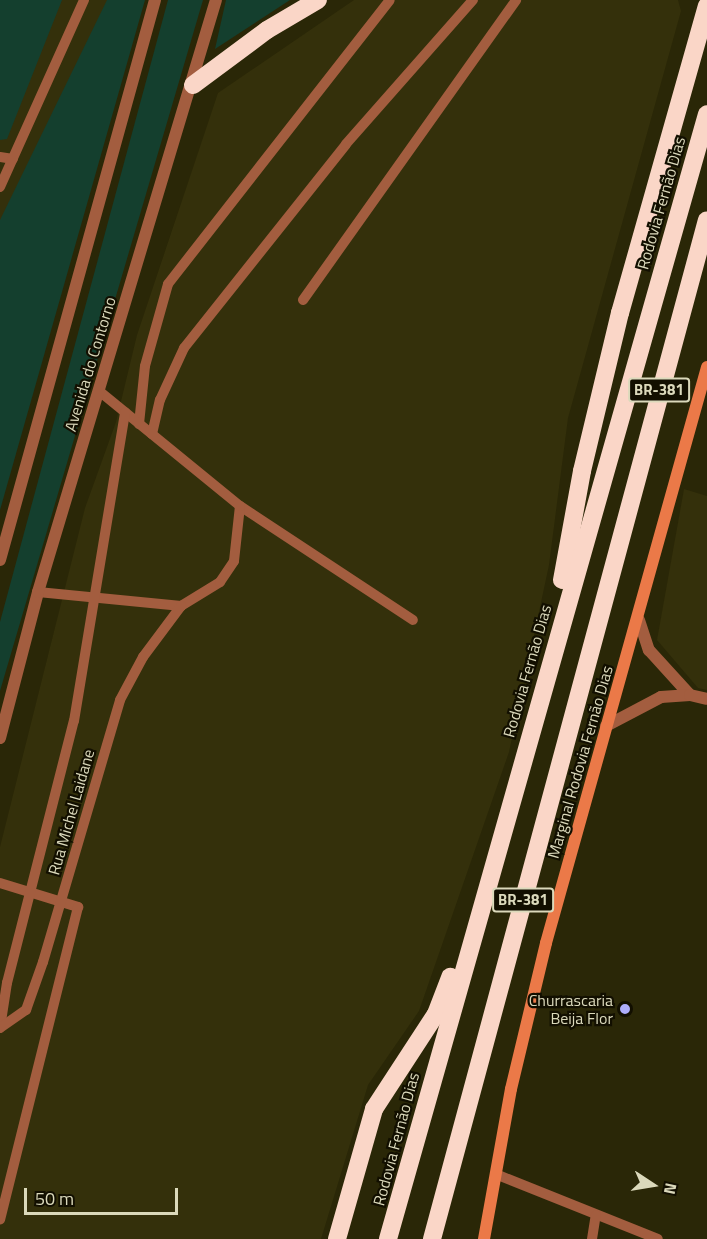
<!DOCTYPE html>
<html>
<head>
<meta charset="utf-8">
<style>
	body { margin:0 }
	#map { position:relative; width:707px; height:1239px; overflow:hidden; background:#2a2707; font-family:"Titillium Web",sans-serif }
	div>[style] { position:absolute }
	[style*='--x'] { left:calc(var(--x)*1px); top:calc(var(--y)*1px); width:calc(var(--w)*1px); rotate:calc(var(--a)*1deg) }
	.built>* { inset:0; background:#34300b }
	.green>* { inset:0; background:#143f2e }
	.service>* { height:10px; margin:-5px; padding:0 5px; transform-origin:5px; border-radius:5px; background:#a35d3f }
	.tertiary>* { height:12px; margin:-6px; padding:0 6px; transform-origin:6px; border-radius:6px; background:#a35d3f }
	.secondary>* { height:12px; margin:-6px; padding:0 6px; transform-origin:6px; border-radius:6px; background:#eb7948 }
	.motorway>* { height:18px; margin:-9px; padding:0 9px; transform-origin:9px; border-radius:9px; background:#fad6c7 }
	.dots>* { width:16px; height:16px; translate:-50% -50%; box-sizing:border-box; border:3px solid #120f00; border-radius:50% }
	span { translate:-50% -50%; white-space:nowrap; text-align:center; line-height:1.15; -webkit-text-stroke:4.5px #120f00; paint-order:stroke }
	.shield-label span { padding:2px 4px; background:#120f00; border:2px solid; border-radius:4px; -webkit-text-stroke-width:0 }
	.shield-label { font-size:15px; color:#dbd9bb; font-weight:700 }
	.street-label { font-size:16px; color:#dbd9bb }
	.poi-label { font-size:16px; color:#dbd9bb }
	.right { translate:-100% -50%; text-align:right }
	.north { position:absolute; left:623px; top:1155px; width:60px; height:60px; -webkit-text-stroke:4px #120f00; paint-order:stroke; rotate:102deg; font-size:16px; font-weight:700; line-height:24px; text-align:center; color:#dbd9bb }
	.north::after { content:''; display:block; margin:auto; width:21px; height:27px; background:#dbd9bb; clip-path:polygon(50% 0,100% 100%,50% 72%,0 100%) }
	.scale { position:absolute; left:24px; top:1188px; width:154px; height:27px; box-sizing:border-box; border:3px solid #dbd9bb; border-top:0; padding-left:8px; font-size:18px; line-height:21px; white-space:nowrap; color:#dbd9bb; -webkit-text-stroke:4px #120f00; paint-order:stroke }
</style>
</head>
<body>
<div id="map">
	<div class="built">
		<i style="clip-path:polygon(0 0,138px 0,0 482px)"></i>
		<i style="clip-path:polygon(354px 0,678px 0,681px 11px,568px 418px,549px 565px,509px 752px,419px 1011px,368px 1085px,321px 1239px,0 1239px,0 847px,85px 508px,116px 422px,137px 335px,218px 93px)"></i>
		<i style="clip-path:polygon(684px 489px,707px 496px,707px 690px,698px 688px,657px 640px)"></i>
	</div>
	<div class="green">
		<i style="clip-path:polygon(0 0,62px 0,7px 139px,0 140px)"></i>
		<i style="clip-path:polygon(107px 0,145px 0,0 510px,0 220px)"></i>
		<i style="clip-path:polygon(168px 0,203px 0,0 691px,0 622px)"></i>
		<i style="clip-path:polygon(226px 0,290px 0,215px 49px)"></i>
	</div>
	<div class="service">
		<i style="--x:0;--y:157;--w:13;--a:9"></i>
		<i style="--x:0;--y:187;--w:205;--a:-65.8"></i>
		<i style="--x:303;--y:300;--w:368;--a:-54.6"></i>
		<i style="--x:139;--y:424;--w:58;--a:-84.1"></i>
		<i style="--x:145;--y:366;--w:85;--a:-74.3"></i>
		<i style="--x:168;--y:284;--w:360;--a:-52"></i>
		<i style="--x:152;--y:434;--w:35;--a:-77"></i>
		<i style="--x:160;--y:400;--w:57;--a:-65.2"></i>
		<i style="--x:184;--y:348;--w:260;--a:-51.5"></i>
		<i style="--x:346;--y:144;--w:192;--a:-48.6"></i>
		<i style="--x:240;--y:506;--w:207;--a:33.4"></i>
		<i style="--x:38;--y:592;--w:144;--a:5.6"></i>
		<i style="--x:181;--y:606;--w:46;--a:-31.6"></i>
		<i style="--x:220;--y:582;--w:25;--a:-56"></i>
		<i style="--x:234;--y:561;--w:55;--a:-83.8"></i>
		<i style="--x:240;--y:506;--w:182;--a:-140.8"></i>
		<i style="--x:0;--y:883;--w:82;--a:17.1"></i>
		<i style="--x:78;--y:907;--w:322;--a:104"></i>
		<i style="--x:0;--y:1028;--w:46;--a:-81.2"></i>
		<i style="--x:7;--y:983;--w:270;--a:-75.7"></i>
		<i style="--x:74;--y:721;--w:313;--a:-80.6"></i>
		<i style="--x:0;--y:1028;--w:32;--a:-35"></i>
		<i style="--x:26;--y:1010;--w:51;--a:-70.5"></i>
		<i style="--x:43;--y:962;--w:273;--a:-73.6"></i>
		<i style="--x:120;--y:700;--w:49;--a:-61.9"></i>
		<i style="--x:143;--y:657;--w:64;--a:-53.3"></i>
		<i style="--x:498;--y:1175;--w:172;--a:21.8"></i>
		<i style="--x:592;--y:1239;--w:24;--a:-81"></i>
	</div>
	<div class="tertiary">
		<i style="--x:0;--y:560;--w:581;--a:-74.53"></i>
		<i style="--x:639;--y:620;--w:32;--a:72"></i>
		<i style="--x:649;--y:650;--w:61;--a:47.7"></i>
		<i style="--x:606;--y:726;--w:62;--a:-27.8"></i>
		<i style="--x:661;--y:697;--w:29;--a:-4"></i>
		<i style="--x:690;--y:695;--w:17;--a:13"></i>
		<i style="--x:0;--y:738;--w:151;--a:-75.4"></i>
		<i style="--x:38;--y:592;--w:618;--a:-73.27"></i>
	</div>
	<div class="secondary">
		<i style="--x:484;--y:1239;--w:152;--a:-79.8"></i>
		<i style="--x:511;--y:1089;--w:150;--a:-76.5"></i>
		<i style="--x:546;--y:943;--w:598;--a:-74.38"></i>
	</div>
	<div class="motorway">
		<i style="--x:193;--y:85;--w:92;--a:-36.6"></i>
		<i style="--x:267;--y:30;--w:59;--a:-30.5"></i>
		<i style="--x:562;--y:580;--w:111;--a:-79.6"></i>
		<i style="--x:582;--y:471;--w:163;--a:-76.5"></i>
		<i style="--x:620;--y:313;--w:319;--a:-74.2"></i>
		<i style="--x:337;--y:1239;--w:135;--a:-74.1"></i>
		<i style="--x:374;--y:1109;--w:113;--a:-56.9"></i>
		<i style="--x:436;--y:1014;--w:40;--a:-69"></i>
		<i style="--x:388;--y:1239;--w:1169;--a:-74.17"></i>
		<i style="--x:432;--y:1239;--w:1055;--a:-74.9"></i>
	</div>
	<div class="dots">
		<i style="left:625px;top:1009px;background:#aeaefb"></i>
	</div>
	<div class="shield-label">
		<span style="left:659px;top:390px">BR-381</span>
		<span style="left:523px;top:900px">BR-381</span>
	</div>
	<div class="street-label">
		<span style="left:661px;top:203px;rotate:-74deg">Rodovia Fernão Dias</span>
		<span style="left:90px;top:364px;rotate:-73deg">Avenida do Contorno</span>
		<span style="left:527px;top:671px;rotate:-74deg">Rodovia Fernão Dias</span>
		<span style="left:580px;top:762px;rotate:-74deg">Marginal Rodovia Fernão Dias</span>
		<span style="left:71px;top:812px;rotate:-74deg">Rua Michel Laidane</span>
		<span style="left:396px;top:1139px;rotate:-75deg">Rodovia Fernão Dias</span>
	</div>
	<div class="poi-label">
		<span class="right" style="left:613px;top:1009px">Churrascaria<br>Beija Flor</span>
	</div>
	<div class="north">N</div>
	<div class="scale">50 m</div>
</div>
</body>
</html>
